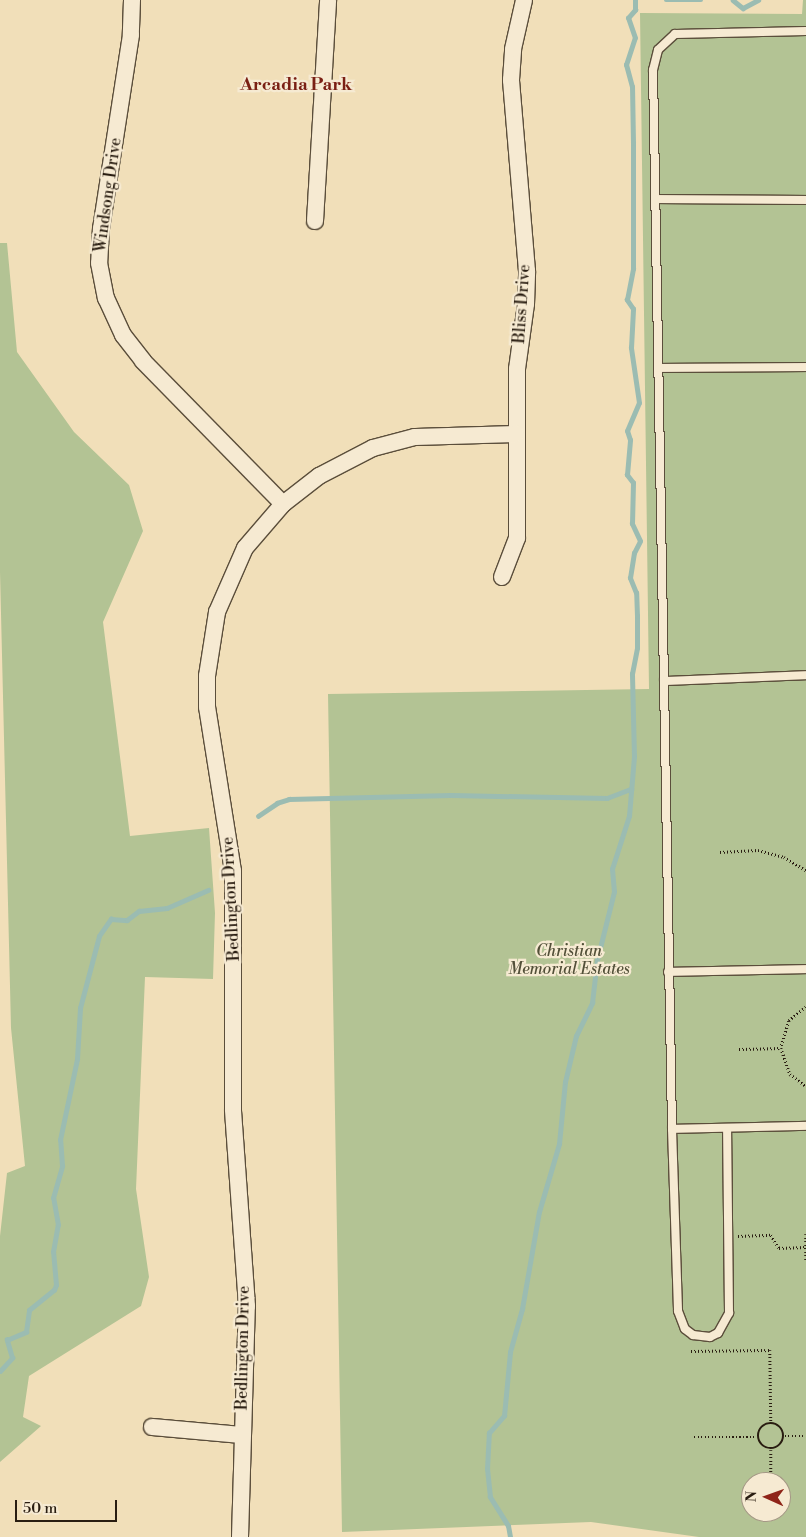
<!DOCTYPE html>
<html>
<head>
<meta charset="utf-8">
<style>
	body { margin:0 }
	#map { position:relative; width:806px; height:1537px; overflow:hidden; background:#f1dfb9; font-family:"Libre Bodoni",serif }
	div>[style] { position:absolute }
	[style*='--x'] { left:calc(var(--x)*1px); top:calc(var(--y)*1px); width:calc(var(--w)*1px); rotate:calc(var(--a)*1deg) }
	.green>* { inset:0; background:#b3c394 }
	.stream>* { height:4.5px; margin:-2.25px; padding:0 2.25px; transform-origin:2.25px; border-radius:2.25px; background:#9bbcb2 }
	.path>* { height:2.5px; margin-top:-1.25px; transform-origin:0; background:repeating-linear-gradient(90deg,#291d11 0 1px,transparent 0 3.5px) }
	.path>.ring { margin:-1.25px; padding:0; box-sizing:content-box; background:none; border:2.5px solid #291d11; border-radius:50% }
	.roads { filter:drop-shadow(1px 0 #5b4e3b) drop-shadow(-1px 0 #5b4e3b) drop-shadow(0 1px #5b4e3b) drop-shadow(0 -1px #5b4e3b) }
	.lane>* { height:8px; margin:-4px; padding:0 4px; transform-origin:4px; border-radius:4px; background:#f6ead2 }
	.street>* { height:16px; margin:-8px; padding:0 8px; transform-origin:8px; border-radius:8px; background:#f6ead2 }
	span { translate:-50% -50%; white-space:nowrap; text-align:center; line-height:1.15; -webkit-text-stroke:4.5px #f6ead2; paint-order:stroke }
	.street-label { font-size:16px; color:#291d11 }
	.park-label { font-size:16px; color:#524f38; font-style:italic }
	.neighbourhood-label { font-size:18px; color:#7a1f14; font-weight:700 }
	.north { position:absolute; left:741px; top:1472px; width:50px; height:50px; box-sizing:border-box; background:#f6ead2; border:1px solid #a49885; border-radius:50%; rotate:272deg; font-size:14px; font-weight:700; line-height:20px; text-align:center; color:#291d11 }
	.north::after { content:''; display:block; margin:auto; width:18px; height:22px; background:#8f2418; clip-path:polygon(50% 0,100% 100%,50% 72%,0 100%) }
	.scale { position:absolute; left:15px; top:1500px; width:102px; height:22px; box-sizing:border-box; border:2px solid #291d11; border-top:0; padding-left:6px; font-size:15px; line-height:18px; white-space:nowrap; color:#291d11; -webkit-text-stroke:4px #f6ead2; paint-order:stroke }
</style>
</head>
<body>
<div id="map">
	<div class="green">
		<i style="clip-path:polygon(evenodd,803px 0,806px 0,806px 1537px,699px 1537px,591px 1522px,342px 1532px,328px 694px,649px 689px,640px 13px,802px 14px,803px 0,751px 1482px,781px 1482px,781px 1512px,751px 1512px,751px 1482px)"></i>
		<i style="clip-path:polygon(0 243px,7px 243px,17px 352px,74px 432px,129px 485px,143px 531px,103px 622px,130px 836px,209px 828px,215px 913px,213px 979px,145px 977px,136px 1189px,149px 1277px,141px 1306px,29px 1376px,23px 1417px,41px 1426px,0 1462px,0 1236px,7px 1173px,25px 1166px,11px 1028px,0 572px)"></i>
	</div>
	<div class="stream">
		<i style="--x:666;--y:0;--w:35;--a:0"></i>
		<i style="--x:733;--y:0;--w:13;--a:39"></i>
		<i style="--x:743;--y:8;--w:17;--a:-28"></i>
		<i style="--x:258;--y:816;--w:23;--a:-34"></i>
		<i style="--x:277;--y:803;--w:13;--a:-18"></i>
		<i style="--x:289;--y:799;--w:162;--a:-1.4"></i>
		<i style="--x:451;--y:795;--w:156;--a:1.1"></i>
		<i style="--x:607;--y:798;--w:26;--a:-21"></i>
		<i style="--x:0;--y:1371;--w:18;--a:-47"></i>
		<i style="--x:12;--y:1358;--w:19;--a:-106"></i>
		<i style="--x:7;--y:1340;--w:21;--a:-23"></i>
		<i style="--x:26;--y:1332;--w:22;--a:-82"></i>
		<i style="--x:29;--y:1310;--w:32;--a:-39"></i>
		<i style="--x:54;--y:1290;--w:5;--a:-68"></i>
		<i style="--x:56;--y:1285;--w:33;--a:-95"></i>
		<i style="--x:53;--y:1252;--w:27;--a:-80"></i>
		<i style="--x:58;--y:1225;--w:27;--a:-100"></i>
		<i style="--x:53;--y:1198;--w:33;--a:-74"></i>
		<i style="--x:62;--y:1166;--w:26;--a:-94"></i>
		<i style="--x:60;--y:1140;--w:83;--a:-78.1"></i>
		<i style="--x:77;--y:1059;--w:51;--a:-86.6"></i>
		<i style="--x:80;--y:1008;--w:74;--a:-75.2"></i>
		<i style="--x:99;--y:936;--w:21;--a:-55"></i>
		<i style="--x:111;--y:919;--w:16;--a:4"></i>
		<i style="--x:127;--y:920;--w:15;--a:-37"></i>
		<i style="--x:139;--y:911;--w:28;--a:-6"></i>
		<i style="--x:167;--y:908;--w:45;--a:-23.7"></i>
		<i style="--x:510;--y:1537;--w:11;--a:-100"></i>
		<i style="--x:508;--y:1526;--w:34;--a:-122"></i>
		<i style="--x:490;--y:1497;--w:28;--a:-96"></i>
		<i style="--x:487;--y:1469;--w:36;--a:-87"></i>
		<i style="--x:489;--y:1433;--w:23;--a:-49"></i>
		<i style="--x:504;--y:1416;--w:64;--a:-84.6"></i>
		<i style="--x:510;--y:1352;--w:45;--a:-74.4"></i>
		<i style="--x:522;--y:1309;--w:98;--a:-80.1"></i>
		<i style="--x:539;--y:1212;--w:71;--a:-73.6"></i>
		<i style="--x:559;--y:1144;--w:62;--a:-84.5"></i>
		<i style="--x:565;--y:1082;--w:47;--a:-76.6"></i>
		<i style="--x:576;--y:1036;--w:37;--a:-64"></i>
		<i style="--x:592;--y:1003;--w:43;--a:-83.4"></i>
		<i style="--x:597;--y:960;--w:70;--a:-76"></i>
		<i style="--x:614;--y:892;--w:23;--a:-95"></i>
		<i style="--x:612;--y:869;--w:56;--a:-72.2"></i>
		<i style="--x:629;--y:816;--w:59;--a:-85.2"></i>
		<i style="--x:634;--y:757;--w:83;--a:-91.4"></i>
		<i style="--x:632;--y:674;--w:26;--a:-79"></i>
		<i style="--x:637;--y:648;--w:32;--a:-90"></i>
		<i style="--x:637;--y:616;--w:23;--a:-92"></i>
		<i style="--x:636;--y:593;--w:16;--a:-112"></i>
		<i style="--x:630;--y:578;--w:25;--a:-81"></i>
		<i style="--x:634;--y:553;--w:13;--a:-63"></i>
		<i style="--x:640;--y:541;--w:19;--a:-115"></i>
		<i style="--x:632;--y:524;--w:41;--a:-88.6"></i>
		<i style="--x:633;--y:483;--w:10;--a:-127"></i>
		<i style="--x:627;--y:475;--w:35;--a:-85"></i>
		<i style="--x:630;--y:440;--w:9;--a:-108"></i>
		<i style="--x:627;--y:431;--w:30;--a:-67"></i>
		<i style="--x:639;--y:403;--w:56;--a:-98.3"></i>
		<i style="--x:631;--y:348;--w:39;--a:-87"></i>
		<i style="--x:633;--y:309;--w:11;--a:-124"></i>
		<i style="--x:627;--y:300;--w:32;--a:-79"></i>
		<i style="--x:633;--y:269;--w:126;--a:-90"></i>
		<i style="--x:633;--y:143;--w:56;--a:-91"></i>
		<i style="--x:632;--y:87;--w:23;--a:-105"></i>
		<i style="--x:626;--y:65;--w:28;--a:-72"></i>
		<i style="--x:635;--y:38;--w:21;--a:-109"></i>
		<i style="--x:628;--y:18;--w:11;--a:-49"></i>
		<i style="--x:635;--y:10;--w:10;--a:-90"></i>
	</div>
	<div class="path">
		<i style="--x:720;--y:852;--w:38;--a:-3"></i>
		<i style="--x:758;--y:850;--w:27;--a:15"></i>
		<i style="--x:784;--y:857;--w:26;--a:31"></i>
		<i style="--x:806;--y:1007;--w:22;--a:141"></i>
		<i style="--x:789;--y:1021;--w:28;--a:107"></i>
		<i style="--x:781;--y:1048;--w:28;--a:71"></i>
		<i style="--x:790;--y:1074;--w:20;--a:37"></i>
		<i style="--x:739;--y:1049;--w:42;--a:-1.4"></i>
		<i style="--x:806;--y:1234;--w:26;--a:90"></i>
		<i style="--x:738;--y:1236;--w:33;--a:-2"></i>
		<i style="--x:771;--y:1235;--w:15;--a:58"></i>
		<i style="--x:779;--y:1248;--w:27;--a:-2"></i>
		<i style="--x:691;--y:1351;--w:79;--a:-0.7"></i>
		<i style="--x:770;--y:1350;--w:73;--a:89.2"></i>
		<i class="ring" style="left:758px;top:1423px;width:23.5px;height:23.5px"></i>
		<i style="--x:785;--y:1436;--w:21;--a:0"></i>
		<i style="--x:694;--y:1437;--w:63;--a:0"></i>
		<i style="--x:771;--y:1450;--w:32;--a:90"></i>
		<i style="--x:772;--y:1512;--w:10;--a:90"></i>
	</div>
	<div class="roads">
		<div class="lane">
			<i style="--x:806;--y:31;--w:131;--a:178.7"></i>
			<i style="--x:675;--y:34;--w:23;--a:137"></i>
			<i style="--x:658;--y:50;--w:21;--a:104"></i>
			<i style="--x:653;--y:70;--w:1059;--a:88.97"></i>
			<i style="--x:672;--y:1129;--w:134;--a:-1.3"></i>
			<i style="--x:656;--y:199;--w:150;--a:0.4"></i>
			<i style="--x:658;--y:368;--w:148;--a:-0.4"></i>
			<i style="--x:664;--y:681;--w:142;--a:-2.4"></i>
			<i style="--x:668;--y:972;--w:138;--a:-1.2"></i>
			<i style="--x:672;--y:1129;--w:182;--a:88.1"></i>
			<i style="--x:678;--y:1311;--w:19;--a:69"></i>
			<i style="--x:685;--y:1329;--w:10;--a:37"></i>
			<i style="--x:693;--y:1335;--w:17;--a:7"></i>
			<i style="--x:710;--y:1337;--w:9;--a:-27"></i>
			<i style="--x:718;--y:1333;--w:23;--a:-61"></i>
			<i style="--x:729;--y:1313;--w:185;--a:-90.6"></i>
		</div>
		<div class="street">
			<i style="--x:132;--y:0;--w:35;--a:92"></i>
			<i style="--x:131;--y:35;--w:195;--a:98.8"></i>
			<i style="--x:101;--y:228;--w:35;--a:93"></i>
			<i style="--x:99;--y:263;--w:36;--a:79"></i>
			<i style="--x:106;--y:298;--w:41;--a:65.3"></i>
			<i style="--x:123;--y:335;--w:33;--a:52"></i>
			<i style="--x:143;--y:361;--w:200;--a:45.6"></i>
			<i style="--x:315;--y:221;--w:221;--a:-86.6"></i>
			<i style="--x:502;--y:577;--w:42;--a:-69"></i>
			<i style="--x:517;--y:538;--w:169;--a:-90"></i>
			<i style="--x:517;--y:369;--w:66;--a:-82.1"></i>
			<i style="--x:526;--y:304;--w:33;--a:-88"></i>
			<i style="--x:527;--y:271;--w:192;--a:-94.8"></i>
			<i style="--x:511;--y:80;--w:31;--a:-86"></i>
			<i style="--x:513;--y:49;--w:50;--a:-77.3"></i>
			<i style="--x:152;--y:1427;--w:90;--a:5.1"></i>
			<i style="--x:240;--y:1537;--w:231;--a:-88.3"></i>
			<i style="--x:247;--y:1306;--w:197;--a:-94.1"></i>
			<i style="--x:233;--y:1109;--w:238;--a:-90"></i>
			<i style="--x:233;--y:871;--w:166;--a:-99"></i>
			<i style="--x:207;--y:707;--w:31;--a:-90"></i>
			<i style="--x:207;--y:676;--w:65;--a:-81.1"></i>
			<i style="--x:217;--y:612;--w:70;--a:-66.4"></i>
			<i style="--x:245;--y:548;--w:58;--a:-49.2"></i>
			<i style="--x:283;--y:504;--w:46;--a:-37.9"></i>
			<i style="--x:319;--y:476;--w:61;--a:-27.4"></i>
			<i style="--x:373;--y:448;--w:43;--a:-14.7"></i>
			<i style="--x:415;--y:437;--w:101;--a:-1.7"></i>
		</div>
	</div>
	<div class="street-label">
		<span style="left:108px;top:195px;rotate:-82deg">Windsong Drive</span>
		<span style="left:522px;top:304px;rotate:-86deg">Bliss Drive</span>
		<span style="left:231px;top:899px;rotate:-93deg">Bedlington Drive</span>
		<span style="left:243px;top:1348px;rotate:-89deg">Bedlington Drive</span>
	</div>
	<div class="park-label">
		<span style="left:569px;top:960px">Christian<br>Memorial Estates</span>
	</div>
	<div class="neighbourhood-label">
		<span style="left:296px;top:85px">Arcadia Park</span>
	</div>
	<div class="north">N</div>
	<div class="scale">50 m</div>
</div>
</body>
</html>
